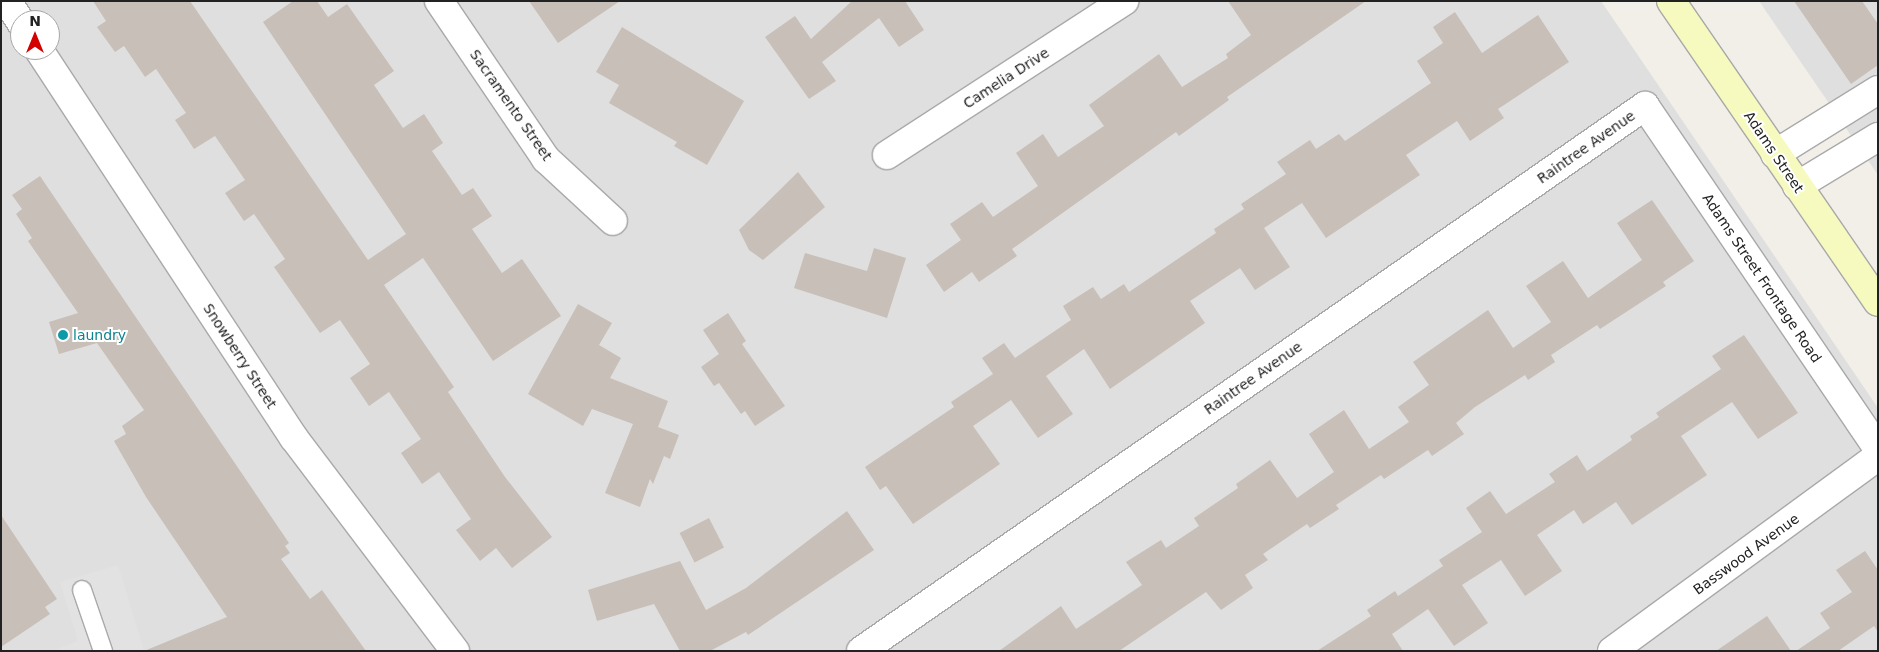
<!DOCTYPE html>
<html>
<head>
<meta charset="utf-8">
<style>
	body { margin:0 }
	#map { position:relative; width:1879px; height:652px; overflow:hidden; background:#f2efe9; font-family:"DejaVu Sans",sans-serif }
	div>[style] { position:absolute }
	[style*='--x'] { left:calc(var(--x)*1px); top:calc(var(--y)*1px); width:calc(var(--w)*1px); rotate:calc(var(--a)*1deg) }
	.residential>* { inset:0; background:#e0dfdf }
	.parking>* { inset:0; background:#e2e2e2 }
	.building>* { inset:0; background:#c7bfb8; transform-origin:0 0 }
	.roads { filter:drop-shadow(1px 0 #a9a9a9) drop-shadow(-1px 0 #a9a9a9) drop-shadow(0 1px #a9a9a9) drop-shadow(0 -1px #a9a9a9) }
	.lane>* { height:18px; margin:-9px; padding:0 9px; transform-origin:9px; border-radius:9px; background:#fff }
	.street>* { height:28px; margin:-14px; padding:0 14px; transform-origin:14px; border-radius:14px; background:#fff }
	.secondary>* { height:28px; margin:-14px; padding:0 14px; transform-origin:14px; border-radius:14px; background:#f7fabf }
	.dots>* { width:14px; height:14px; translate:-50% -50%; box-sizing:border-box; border:2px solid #fff; border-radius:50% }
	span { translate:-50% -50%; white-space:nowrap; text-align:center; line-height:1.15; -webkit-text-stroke:4px #fff; paint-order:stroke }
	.street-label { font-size:14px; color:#222 }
	.culture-label { font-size:14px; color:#0d838f }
	.left { translate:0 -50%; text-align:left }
	.frame { position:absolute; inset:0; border:2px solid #222; pointer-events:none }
	.north { position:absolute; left:10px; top:10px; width:50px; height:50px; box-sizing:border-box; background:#fff; border:1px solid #a7a7a7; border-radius:50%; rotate:0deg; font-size:14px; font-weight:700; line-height:20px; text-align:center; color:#222 }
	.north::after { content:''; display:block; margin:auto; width:18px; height:22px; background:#d40000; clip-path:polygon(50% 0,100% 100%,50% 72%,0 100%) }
</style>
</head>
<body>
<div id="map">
	<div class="residential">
		<i style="clip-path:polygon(evenodd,1px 1px,1601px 1px,1878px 408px,1878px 651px,1px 651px,1px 1px,20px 20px,50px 20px,50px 50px,20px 50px,20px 20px)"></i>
		<i style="clip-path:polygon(1759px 1px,1878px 1px,1878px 175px)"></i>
	</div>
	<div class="parking">
		<i style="clip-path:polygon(118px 565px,144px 651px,52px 651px,78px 641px,60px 582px)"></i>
	</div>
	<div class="building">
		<i style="clip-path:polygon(93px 1px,190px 1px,368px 260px,406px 234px,263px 22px,293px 1px,317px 1px,328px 17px,347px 4px,394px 71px,374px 85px,403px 128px,424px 114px,443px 143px,432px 151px,462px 195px,473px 188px,492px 216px,472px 229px,502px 273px,522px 259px,561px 316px,493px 361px,423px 258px,384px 285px,454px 387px,448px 392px,505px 477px,552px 537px,512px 568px,496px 548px,480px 561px,456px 530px,471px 519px,439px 472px,422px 484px,401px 453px,421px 439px,389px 392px,369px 406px,350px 378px,370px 364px,340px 320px,320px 333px,274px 267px,285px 259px,254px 214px,244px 221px,225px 193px,245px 180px,215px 136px,194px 149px,175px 120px,186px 113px,156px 69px,145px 77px,124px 46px,115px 52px,97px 27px,106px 21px)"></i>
		<i style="clip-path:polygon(529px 1px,620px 1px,558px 43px)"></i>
		<i style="clip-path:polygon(852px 1px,905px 1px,924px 30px,899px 47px,879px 18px,822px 62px,836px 81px,809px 99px,765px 37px,795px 16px,811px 39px)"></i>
		<i style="clip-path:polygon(1228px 1px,1366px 1px,1227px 97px,1229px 100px,1179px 136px,1176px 132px,1012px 249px,1017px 256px,979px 282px,972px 272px,944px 292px,926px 265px,961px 240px,950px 224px,982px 202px,993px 217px,1038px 186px,1016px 153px,1043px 134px,1058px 157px,1104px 126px,1089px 105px,1159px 54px,1182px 87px,1228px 58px,1226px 54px,1251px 35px)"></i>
		<i style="clip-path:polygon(1794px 1px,1862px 1px,1878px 24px,1878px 65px,1851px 84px)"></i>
		<i style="clip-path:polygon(1455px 12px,1482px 53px,1538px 15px,1569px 62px,1498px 109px,1504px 118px,1470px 141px,1457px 121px,1406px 155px,1420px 175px,1326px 238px,1302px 203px,1264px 228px,1290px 267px,1255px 290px,1240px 268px,1190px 301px,1205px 323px,1110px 389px,1084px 349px,1046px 376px,1073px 414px,1038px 438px,1011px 400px,973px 426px,1000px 464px,913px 524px,886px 486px,880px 490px,865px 467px,954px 407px,951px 402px,993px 374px,982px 358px,1004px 343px,1015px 358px,1071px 320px,1063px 306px,1093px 287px,1101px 299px,1124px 284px,1129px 292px,1216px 233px,1214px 229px,1244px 209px,1241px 204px,1286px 174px,1277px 162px,1310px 140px,1316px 149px,1339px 134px,1345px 141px,1431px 83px,1417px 61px,1443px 43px,1433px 27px)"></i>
		<i style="clip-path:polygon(622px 27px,744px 101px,707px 165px,674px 146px,677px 142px,609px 103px,619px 85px,596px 72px)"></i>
		<i style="clip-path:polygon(798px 172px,825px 207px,763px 260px,749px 250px,739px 230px)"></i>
		<i style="clip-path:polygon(40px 176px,289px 543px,285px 546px,290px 553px,281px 559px,310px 599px,322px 590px,366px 651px,144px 651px,227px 617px,146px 497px,114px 441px,126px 434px,122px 426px,144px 410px,97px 343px,59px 354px,49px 322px,78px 313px,28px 241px,32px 238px,16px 214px,22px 209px,12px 195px)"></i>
		<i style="clip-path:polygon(1652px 200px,1694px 261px,1663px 282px,1666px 286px,1600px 329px,1597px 325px,1551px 355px,1555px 362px,1528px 380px,1525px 375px,1475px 407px,1456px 423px,1464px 434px,1432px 456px,1428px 450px,1384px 479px,1381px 475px,1336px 505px,1339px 509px,1310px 528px,1307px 524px,1263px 554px,1268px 560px,1245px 575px,1253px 588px,1221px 610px,1206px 592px,1119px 651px,999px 651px,1061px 606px,1076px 629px,1142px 585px,1126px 562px,1161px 540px,1166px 548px,1199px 526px,1194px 518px,1238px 488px,1236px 484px,1270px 460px,1297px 498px,1334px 472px,1309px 434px,1344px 410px,1369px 449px,1409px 422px,1398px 407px,1429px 385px,1413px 362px,1488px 310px,1513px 348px,1551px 322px,1526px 286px,1563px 261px,1588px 298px,1642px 260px,1617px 223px)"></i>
		<i style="clip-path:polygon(874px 248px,906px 258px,887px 318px,794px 288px,805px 253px,867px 271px)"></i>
		<i style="clip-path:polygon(578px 304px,612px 323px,599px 345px,621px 358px,610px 378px,668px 401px,658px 427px,679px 435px,670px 459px,664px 456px,653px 484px,650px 479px,640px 507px,605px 493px,633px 424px,592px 409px,583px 426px,528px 394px)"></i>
		<i style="clip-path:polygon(728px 313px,746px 341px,742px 344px,785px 406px,755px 426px,745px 411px,741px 414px,719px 383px,714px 386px,701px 367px,719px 354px,703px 330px)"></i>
		<i style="clip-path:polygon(1744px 335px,1798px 413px,1758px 439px,1732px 402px,1681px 436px,1707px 475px,1632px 525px,1616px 502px,1583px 524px,1574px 510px,1537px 535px,1562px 571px,1525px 596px,1501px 560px,1462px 585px,1488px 623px,1454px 646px,1428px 609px,1392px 634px,1403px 651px,1317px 651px,1371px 616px,1367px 610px,1395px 591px,1398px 596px,1443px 566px,1439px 560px,1482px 532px,1466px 508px,1490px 491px,1506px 514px,1555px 482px,1549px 474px,1577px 455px,1587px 471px,1632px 440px,1630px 436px,1659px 417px,1656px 413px,1721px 369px,1712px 356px)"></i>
		<i style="clip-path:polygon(847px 511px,874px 550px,748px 635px,746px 632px,710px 651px,680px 651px,654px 604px,597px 621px,588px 590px,680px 561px,706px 610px,746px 588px)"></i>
		<i style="clip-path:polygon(1px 515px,57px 599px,45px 607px,50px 614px,1px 647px)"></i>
		<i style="left:709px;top:518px;width:33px;height:33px;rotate:63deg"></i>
		<i style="clip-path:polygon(1865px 551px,1878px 570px,1878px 632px,1874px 626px,1838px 651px,1796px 651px,1830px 628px,1820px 613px,1852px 592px,1836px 570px)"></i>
		<i style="clip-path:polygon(1767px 616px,1791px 651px,1716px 651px)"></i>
	</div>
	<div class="roads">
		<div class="lane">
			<i style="--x:82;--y:590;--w:65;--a:71"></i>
		</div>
		<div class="street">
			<i style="--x:7;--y:1;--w:24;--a:57"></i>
			<i style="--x:439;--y:1;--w:191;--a:55.9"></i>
			<i style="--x:546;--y:159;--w:91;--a:42.8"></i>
			<i style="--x:39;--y:50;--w:464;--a:56.7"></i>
			<i style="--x:294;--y:438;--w:267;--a:52.9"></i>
			<i style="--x:1775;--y:154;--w:121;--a:-31.9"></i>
			<i style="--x:887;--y:155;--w:283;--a:-33"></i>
			<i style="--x:1797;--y:186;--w:95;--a:-31.2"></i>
			<i style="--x:861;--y:651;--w:955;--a:-34.81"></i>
			<i style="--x:1645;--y:106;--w:415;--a:55.8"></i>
			<i style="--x:1612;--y:651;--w:330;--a:-36.2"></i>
		</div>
		<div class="secondary">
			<i style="--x:1671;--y:1;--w:365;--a:55.5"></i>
		</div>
	</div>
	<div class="dots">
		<i style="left:63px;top:335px;background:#0f9aa8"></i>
	</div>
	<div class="street-label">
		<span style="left:1006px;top:78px;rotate:-33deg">Camelia Drive</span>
		<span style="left:511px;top:105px;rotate:55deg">Sacramento Street</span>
		<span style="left:1586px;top:147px;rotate:-35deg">Raintree Avenue</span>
		<span style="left:1774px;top:152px;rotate:56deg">Adams Street</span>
		<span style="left:1762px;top:278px;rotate:56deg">Adams Street Frontage Road</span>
		<span style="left:240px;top:356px;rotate:57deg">Snowberry Street</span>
		<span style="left:1253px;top:378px;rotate:-35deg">Raintree Avenue</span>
		<span style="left:1746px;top:554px;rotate:-36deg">Basswood Avenue</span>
	</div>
	<div class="culture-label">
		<span class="left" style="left:73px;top:335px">laundry</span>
	</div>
	<div class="frame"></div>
	<div class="north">N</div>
</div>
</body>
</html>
